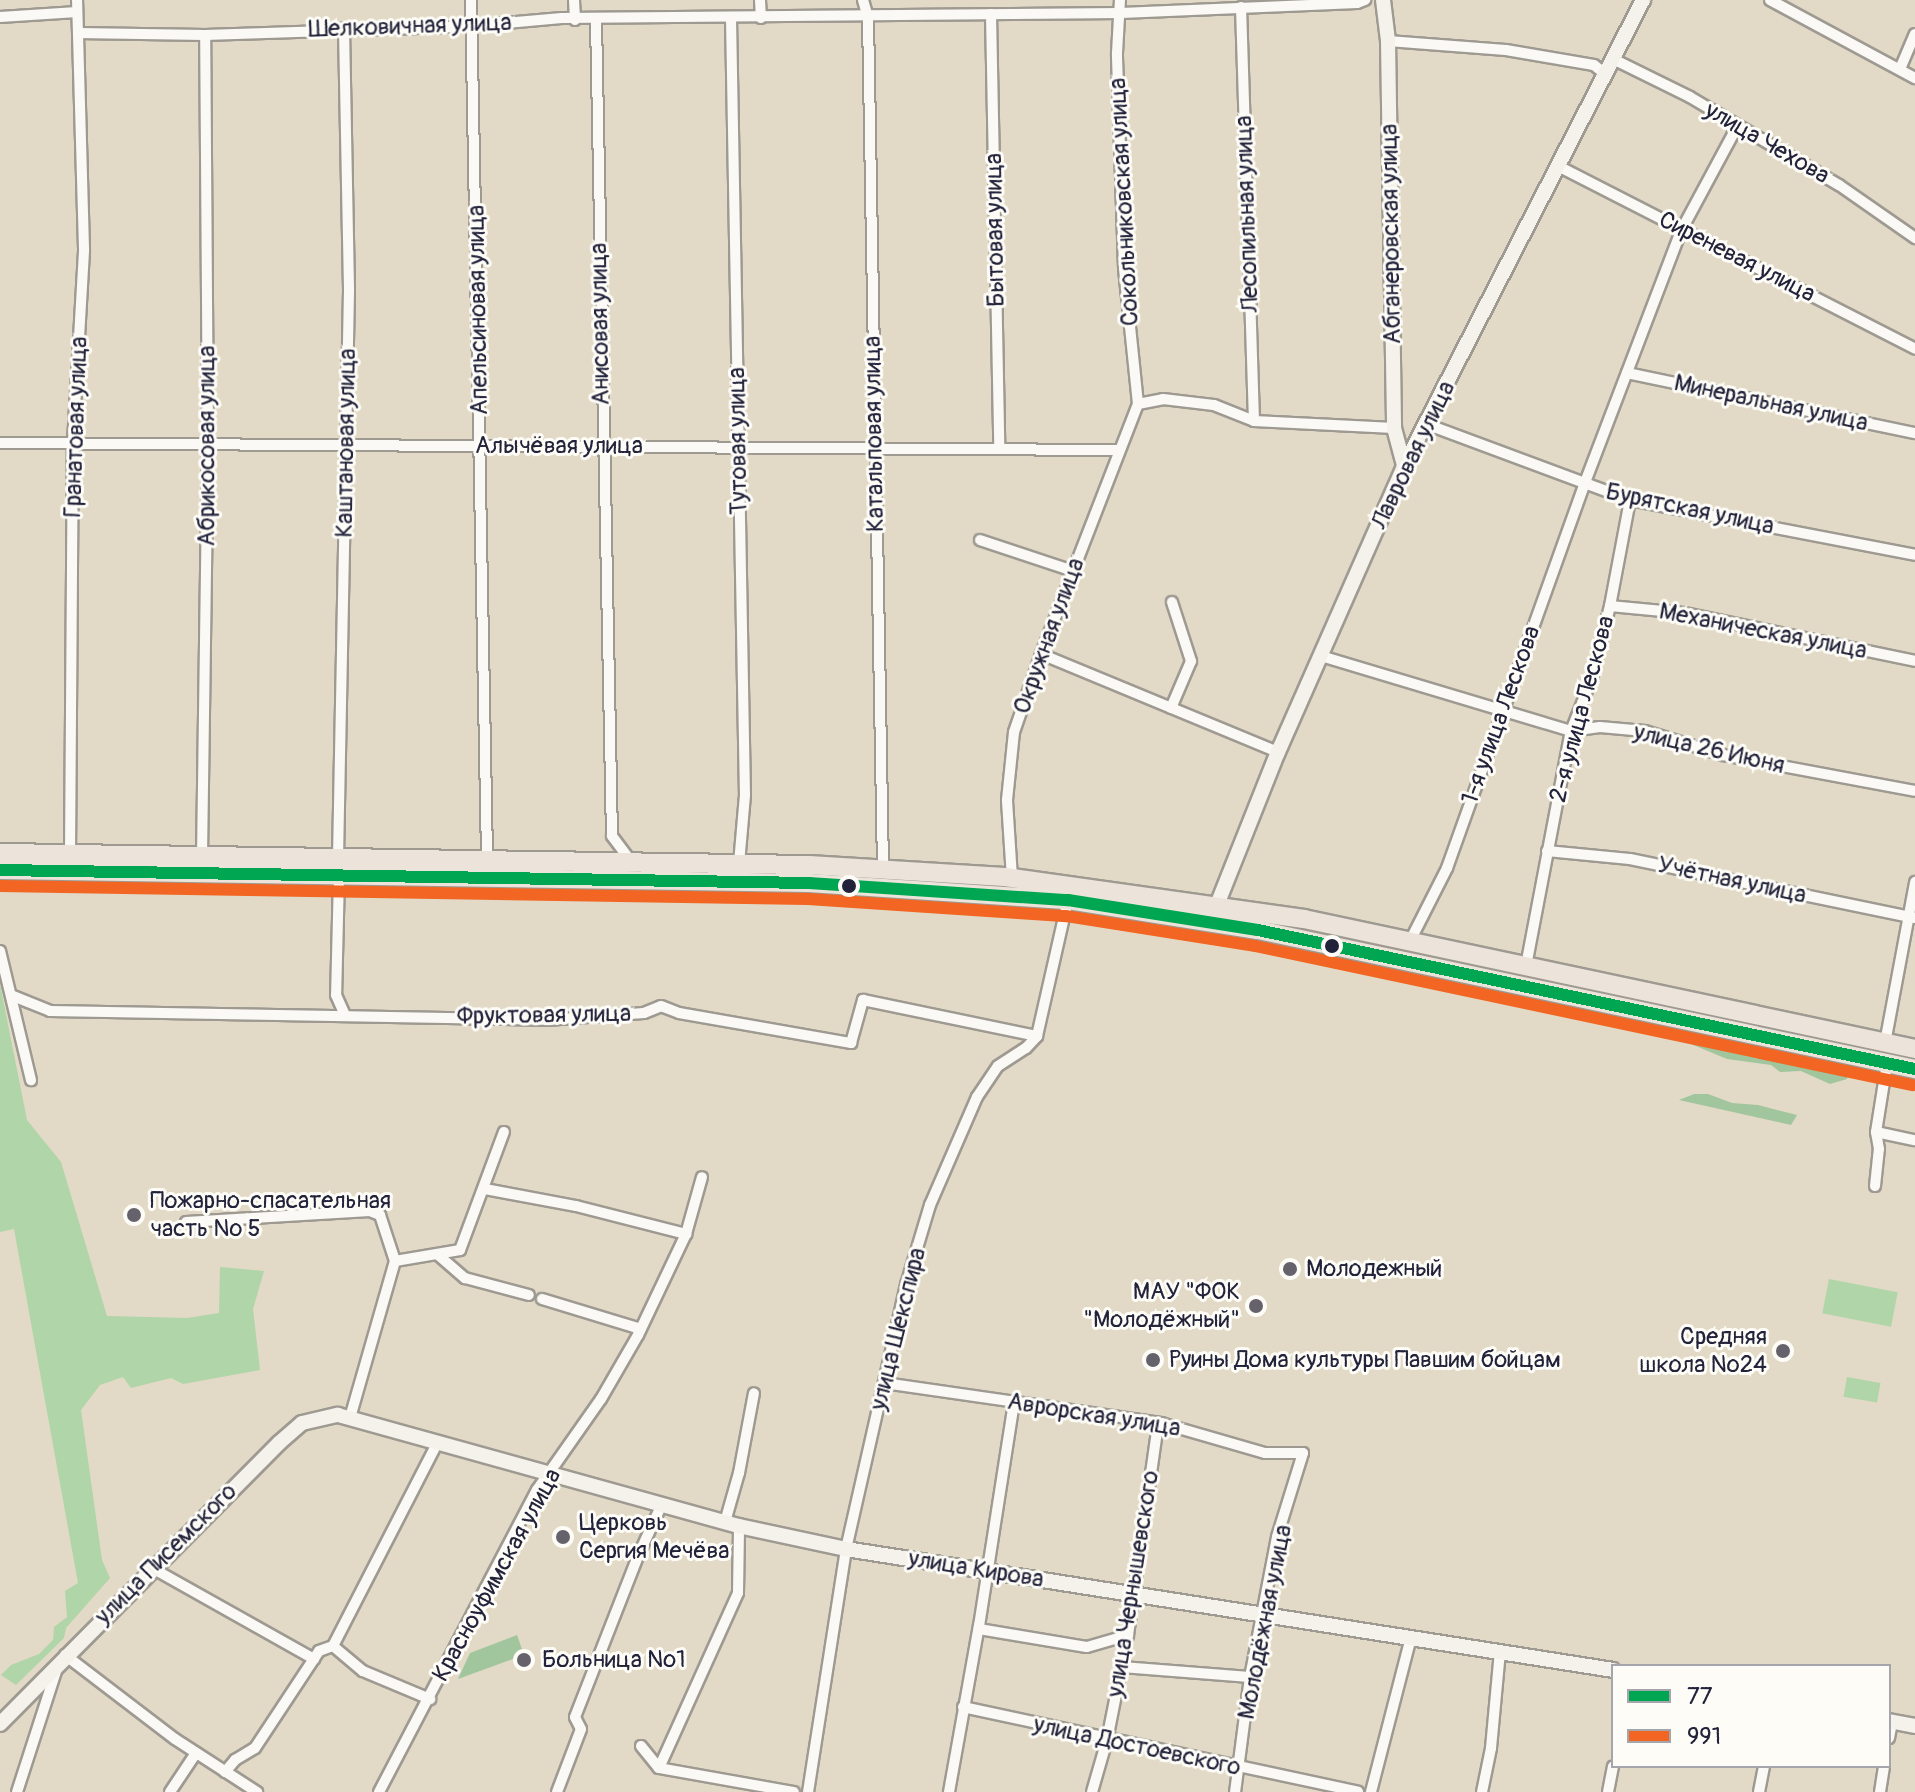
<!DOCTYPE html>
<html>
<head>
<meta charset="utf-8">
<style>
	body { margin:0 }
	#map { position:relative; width:1915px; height:1792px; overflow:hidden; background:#e2dac6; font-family:Pangolin,sans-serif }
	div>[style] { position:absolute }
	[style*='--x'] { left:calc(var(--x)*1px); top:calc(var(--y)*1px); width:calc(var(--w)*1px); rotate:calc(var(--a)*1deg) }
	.green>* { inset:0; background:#afd5a8; transform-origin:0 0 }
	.forest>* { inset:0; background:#a1c59c }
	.roads { filter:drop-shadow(2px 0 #9e9a92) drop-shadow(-2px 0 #9e9a92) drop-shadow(0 2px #9e9a92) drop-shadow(0 -2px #9e9a92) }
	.street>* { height:10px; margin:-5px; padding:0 5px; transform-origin:5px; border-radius:5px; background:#fbf9f6 }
	.secondary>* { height:14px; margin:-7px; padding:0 7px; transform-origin:7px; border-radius:7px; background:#f5f1eb }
	.highway>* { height:18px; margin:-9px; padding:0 9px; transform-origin:9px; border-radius:9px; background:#ece4da }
	.bus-1>* { height:12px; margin:-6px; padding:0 6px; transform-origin:6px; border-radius:6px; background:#00a651 }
	.bus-2>* { height:12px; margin:-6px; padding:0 6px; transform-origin:6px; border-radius:6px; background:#f26522 }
	.dots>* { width:22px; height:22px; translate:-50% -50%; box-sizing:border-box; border:4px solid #fdfcf7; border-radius:50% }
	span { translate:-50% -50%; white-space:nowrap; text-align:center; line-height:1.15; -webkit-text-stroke:6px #fdfcf7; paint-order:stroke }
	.street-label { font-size:24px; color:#22223b }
	.poi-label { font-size:24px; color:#22223b }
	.left { translate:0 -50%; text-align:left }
	.right { translate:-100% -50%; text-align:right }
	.legend { position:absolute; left:1611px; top:1664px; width:280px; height:104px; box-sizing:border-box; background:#fdfcf7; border:2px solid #a5a5ac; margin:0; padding:10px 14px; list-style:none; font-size:24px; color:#22223b }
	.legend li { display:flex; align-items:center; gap:16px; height:40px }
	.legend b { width:40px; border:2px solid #a5a5ac }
</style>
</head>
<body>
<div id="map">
	<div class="green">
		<i style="clip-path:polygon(0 984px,27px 1120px,61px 1162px,107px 1316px,187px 1318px,219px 1313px,220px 1267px,264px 1271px,253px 1309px,260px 1370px,183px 1384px,171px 1378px,131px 1388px,123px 1377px,100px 1385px,81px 1410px,102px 1560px,110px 1578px,66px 1628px,64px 1638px,16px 1685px,1px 1675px,11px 1665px,39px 1654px,53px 1640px,54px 1627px,67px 1617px,65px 1591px,78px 1583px,14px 1229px,0 1232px)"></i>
		<i style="left:1829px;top:1279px;width:70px;height:35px;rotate:11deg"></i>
		<i style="left:1847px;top:1377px;width:34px;height:20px;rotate:10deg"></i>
	</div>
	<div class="forest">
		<i style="clip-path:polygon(1711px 1034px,1813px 1062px,1849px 1065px,1847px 1079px,1830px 1084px,1801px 1071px,1780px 1072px,1771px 1065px,1727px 1059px,1691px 1044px,1694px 1038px)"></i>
		<i style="clip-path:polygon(1694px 1094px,1708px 1094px,1732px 1103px,1758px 1105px,1797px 1115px,1791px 1125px,1679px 1100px)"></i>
		<i style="clip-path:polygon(517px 1635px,524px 1655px,458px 1679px,470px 1653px)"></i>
	</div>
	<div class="roads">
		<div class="street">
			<i style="--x:471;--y:0;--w:860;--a:88.93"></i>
			<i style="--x:574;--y:0;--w:20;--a:87"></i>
			<i style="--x:760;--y:0;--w:18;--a:87"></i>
			<i style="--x:863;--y:0;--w:18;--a:74"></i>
			<i style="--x:868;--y:17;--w:852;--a:88.99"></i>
			<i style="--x:1770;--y:0;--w:165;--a:28.3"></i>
			<i style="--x:1241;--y:7;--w:414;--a:88.2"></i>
			<i style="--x:991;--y:14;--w:433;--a:88.9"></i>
			<i style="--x:0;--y:17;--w:77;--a:-3.7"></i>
			<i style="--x:731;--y:18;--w:777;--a:88.97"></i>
			<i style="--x:745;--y:795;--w:69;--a:95"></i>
			<i style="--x:596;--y:19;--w:817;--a:88.88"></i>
			<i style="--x:612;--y:836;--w:34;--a:53"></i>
			<i style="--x:78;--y:33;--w:127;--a:0.9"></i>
			<i style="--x:205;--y:35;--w:267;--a:-1.9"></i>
			<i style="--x:472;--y:26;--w:90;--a:-5.1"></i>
			<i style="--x:562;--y:18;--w:559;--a:-0.51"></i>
			<i style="--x:1121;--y:13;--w:236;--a:-2.4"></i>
			<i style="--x:1357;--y:3;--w:9;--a:-21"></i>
			<i style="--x:1388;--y:41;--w:118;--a:4.4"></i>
			<i style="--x:1506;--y:50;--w:89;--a:9.7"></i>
			<i style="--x:1594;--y:65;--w:14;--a:39"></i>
			<i style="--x:1613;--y:59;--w:86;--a:26.3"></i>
			<i style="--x:1690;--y:97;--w:173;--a:30.6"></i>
			<i style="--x:1839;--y:185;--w:93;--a:34.9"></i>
			<i style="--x:1900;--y:69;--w:38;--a:-67"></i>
			<i style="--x:1558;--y:166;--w:401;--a:27.1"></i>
			<i style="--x:1627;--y:373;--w:294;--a:11.8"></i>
			<i style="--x:1138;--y:404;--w:25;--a:-11"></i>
			<i style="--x:1163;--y:399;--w:51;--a:6.7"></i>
			<i style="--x:1214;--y:405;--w:43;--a:21.8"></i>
			<i style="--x:1254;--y:421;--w:140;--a:2.9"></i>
			<i style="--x:1426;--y:424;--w:218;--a:20.4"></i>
			<i style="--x:1630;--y:500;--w:290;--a:10.9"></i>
			<i style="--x:0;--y:443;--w:1119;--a:0.36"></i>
			<i style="--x:980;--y:540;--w:98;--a:18.4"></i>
			<i style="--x:1610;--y:606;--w:74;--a:5.4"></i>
			<i style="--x:1684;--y:613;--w:236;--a:11.7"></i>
			<i style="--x:1041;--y:654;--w:256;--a:22.5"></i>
			<i style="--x:1321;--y:656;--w:261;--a:16.7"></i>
			<i style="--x:1571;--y:731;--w:29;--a:-8"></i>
			<i style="--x:1600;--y:727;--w:45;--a:5.1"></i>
			<i style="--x:1645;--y:731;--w:82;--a:17.1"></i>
			<i style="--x:1723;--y:755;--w:195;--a:10.6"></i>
			<i style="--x:1171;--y:708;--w:51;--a:-66.9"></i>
			<i style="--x:1191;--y:661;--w:62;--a:-107.9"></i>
			<i style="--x:1547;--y:851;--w:83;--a:5.5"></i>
			<i style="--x:1630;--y:859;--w:291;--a:11.7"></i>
			<i style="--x:70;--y:855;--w:413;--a:-89.6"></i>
			<i style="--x:73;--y:442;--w:193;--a:-86.7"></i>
			<i style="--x:84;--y:249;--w:249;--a:-91.6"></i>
			<i style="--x:202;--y:857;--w:416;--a:-89.2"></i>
			<i style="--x:208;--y:441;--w:406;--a:-90.4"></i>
			<i style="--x:338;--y:858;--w:569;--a:-88.89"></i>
			<i style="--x:349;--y:289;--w:261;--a:-91.1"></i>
			<i style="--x:339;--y:876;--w:119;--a:91.4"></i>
			<i style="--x:336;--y:995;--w:22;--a:66"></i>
			<i style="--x:1012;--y:878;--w:78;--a:-93.7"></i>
			<i style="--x:1007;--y:800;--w:68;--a:-84.1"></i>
			<i style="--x:1014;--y:732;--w:83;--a:-70.9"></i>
			<i style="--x:1041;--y:654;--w:268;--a:-68.8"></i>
			<i style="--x:1138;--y:404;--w:137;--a:-95.9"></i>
			<i style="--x:1124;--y:268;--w:215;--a:-91.9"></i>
			<i style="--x:1117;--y:53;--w:53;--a:-86.8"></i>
			<i style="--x:1410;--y:941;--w:82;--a:-63.1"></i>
			<i style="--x:1447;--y:868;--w:407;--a:-70.3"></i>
			<i style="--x:1584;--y:485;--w:274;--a:-69.1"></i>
			<i style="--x:1682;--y:229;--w:116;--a:-61.7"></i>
			<i style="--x:0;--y:951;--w:133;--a:76.5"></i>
			<i style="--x:1526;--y:966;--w:239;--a:-79.2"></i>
			<i style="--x:1571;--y:731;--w:57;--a:-68.4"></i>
			<i style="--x:1592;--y:678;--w:74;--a:-76"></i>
			<i style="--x:1610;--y:606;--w:108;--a:-79.3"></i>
			<i style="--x:13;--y:996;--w:40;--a:22"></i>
			<i style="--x:50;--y:1011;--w:496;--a:1"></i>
			<i style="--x:546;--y:1020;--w:98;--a:-4.1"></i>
			<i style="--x:644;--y:1013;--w:18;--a:-22"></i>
			<i style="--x:661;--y:1006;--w:19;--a:21"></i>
			<i style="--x:679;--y:1013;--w:175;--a:9.9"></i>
			<i style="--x:851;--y:1043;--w:45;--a:-74.4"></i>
			<i style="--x:863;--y:1000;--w:178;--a:11.7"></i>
			<i style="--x:1885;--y:1043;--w:164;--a:-79.4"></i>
			<i style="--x:1876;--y:1132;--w:40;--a:12"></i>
			<i style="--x:1875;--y:1186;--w:37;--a:-84"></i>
			<i style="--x:1879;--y:1149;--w:17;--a:-100"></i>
			<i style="--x:1876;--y:1132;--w:70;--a:-80.9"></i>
			<i style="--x:485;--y:1189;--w:93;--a:10.6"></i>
			<i style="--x:576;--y:1206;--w:114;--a:14.3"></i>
			<i style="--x:186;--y:1222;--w:184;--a:-3.4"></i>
			<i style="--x:370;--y:1211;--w:11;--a:22"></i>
			<i style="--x:380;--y:1215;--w:48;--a:71.9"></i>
			<i style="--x:395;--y:1261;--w:163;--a:106"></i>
			<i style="--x:437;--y:1254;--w:37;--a:41"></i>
			<i style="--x:465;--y:1278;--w:66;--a:14.9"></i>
			<i style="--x:395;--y:1261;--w:66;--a:-9.6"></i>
			<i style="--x:460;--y:1250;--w:126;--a:-69.6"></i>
			<i style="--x:542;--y:1299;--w:103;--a:16.9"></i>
			<i style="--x:884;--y:1383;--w:280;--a:8.2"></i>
			<i style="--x:1161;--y:1423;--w:108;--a:16.1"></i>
			<i style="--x:1265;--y:1453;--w:38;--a:0"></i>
			<i style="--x:1303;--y:1453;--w:88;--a:107.2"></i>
			<i style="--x:1277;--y:1537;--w:143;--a:100.9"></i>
			<i style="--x:1250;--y:1677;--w:116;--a:97.4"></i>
			<i style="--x:725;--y:1522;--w:51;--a:-74.1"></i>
			<i style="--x:739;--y:1473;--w:81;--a:-79.4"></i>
			<i style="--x:152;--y:1568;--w:186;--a:29.3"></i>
			<i style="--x:979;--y:1629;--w:109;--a:9.5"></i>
			<i style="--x:1087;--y:1647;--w:43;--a:-16.3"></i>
			<i style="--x:333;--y:1646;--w:39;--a:40"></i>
			<i style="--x:363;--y:1671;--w:73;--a:22.7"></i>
			<i style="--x:65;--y:1655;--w:138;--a:37.4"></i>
			<i style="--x:175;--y:1739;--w:98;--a:32.9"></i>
			<i style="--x:1122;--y:1667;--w:128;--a:4.5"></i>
			<i style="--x:963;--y:1707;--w:404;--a:12.1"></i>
			<i style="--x:1889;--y:1738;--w:16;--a:-79"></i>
			<i style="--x:641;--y:1746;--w:28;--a:51"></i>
			<i style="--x:659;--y:1768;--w:192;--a:-65.7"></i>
			<i style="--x:738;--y:1593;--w:67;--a:-89.1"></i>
			<i style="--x:659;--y:1768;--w:137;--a:10.1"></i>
			<i style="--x:225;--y:1772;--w:16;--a:-50"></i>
			<i style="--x:235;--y:1760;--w:23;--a:-31"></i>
			<i style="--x:255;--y:1748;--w:116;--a:-56.6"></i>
			<i style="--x:319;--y:1651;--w:15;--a:-20"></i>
			<i style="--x:333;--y:1646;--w:229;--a:-62.8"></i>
			<i style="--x:17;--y:1792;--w:127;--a:-72.1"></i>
			<i style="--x:170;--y:1792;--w:47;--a:-56.3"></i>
			<i style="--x:379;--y:1792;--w:341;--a:-62.4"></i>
			<i style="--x:537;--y:1490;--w:111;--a:-54.9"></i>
			<i style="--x:601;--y:1399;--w:74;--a:-60"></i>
			<i style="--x:638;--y:1335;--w:112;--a:-64.6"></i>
			<i style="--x:686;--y:1234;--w:59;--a:-74.3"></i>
			<i style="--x:557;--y:1792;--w:67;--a:-69.1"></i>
			<i style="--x:581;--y:1729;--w:13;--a:-117"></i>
			<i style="--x:575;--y:1717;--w:173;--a:-68.6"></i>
			<i style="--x:638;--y:1556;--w:57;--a:-65.2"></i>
			<i style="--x:808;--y:1792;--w:246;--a:-81.1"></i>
			<i style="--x:846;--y:1549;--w:271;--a:-77.2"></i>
			<i style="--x:906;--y:1285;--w:84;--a:-73.3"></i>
			<i style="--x:930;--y:1205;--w:118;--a:-66.5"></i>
			<i style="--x:977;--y:1097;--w:37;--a:-56"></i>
			<i style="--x:998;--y:1066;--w:33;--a:-33"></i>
			<i style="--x:1026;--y:1048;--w:16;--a:-47"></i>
			<i style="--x:1037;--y:1036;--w:139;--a:-77.2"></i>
			<i style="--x:949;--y:1792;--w:169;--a:-79.8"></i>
			<i style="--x:979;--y:1626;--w:227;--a:-81.1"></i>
			<i style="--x:1092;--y:1792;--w:54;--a:-73.9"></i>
			<i style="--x:1107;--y:1740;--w:107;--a:-78.7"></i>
			<i style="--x:1128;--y:1635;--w:206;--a:-81.9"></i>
			<i style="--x:1157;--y:1431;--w:9;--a:-63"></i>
			<i style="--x:1371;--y:1792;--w:160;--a:-75.5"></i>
			<i style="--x:1482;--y:1792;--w:45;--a:-78.4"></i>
			<i style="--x:1491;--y:1748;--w:97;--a:-84.7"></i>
			<i style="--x:1608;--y:1792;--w:26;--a:-79"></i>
			<i style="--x:1759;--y:1792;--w:26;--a:-79"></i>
			<i style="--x:1880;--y:1792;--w:26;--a:-81"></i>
		</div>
		<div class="secondary">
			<i style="--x:1383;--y:0;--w:41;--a:83"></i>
			<i style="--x:1388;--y:41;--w:387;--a:89.1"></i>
			<i style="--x:1394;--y:428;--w:39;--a:75"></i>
			<i style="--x:1213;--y:915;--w:175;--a:-68.3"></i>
			<i style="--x:1278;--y:752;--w:313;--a:-66.2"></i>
			<i style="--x:1404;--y:466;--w:524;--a:-62.85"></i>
			<i style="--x:1889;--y:1721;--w:26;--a:11"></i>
			<i style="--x:0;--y:1724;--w:396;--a:-45.2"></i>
			<i style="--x:279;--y:1443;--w:30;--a:-41"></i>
			<i style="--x:302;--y:1423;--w:37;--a:-13"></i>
			<i style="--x:338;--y:1415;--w:416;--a:15.5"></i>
			<i style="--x:739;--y:1526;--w:109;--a:12.1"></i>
			<i style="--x:846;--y:1549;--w:776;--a:8.96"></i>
		</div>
		<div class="highway">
			<i style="--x:0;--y:853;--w:809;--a:0.85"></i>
			<i style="--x:809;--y:865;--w:196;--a:3.5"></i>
			<i style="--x:1005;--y:877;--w:302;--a:8"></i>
			<i style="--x:1304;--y:919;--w:625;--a:12.01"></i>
			<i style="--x:0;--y:870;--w:809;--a:0.92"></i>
			<i style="--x:809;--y:883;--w:260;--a:3.8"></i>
			<i style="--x:1068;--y:900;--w:192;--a:9"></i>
			<i style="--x:1258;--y:930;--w:672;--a:11.95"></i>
		</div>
	</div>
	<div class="bus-1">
		<i style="--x:0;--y:870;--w:809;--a:0.92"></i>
		<i style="--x:809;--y:883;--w:260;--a:3.8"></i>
		<i style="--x:1068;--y:900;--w:192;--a:9"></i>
		<i style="--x:1258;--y:930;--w:672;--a:11.95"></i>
	</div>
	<div class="bus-2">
		<i style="--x:0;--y:886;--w:808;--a:0.92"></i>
		<i style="--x:808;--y:899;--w:259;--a:3.8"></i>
		<i style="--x:1066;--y:916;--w:191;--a:9"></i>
		<i style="--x:1255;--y:946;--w:672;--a:11.95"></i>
	</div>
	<div class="dots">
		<i style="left:849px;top:886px;background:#22223b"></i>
		<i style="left:1332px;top:946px;background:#22223b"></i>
		<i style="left:134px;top:1215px;background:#65626c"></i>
		<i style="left:1290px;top:1269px;background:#65626c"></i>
		<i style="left:1256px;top:1306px;background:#65626c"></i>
		<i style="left:1783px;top:1351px;background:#65626c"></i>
		<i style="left:1153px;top:1360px;background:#65626c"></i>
		<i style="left:563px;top:1537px;background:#65626c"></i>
		<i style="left:524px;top:1660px;background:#65626c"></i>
	</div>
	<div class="street-label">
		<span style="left:410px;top:26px;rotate:-2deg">Шелковичная улица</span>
		<span style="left:1767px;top:143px;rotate:30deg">улица Чехова</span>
		<span style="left:1124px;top:202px;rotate:-93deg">Сокольниковская улица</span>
		<span style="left:1247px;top:214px;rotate:-92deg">Лесопильная улица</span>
		<span style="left:995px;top:230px;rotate:-91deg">Бытовая улица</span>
		<span style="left:1391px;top:234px;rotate:-91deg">Абганеровская улица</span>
		<span style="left:1737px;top:257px;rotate:27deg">Сиреневая улица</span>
		<span style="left:478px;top:310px;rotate:-91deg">Апельсиновая улица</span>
		<span style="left:600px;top:324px;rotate:-91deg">Анисовая улица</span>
		<span style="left:1771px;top:403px;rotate:12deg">Минеральная улица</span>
		<span style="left:76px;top:427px;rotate:-88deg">Гранатовая улица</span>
		<span style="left:874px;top:434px;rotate:-91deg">Катальповая улица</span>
		<span style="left:738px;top:441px;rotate:-91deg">Тутовая улица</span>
		<span style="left:346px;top:443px;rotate:-89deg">Каштановая улица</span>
		<span style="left:207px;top:446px;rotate:-90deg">Абрикосовая улица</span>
		<span style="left:559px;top:446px">Алычёвая улица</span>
		<span style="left:1413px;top:455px;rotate:-64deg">Лавровая улица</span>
		<span style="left:1690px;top:509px;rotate:12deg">Бурятская улица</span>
		<span style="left:1763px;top:631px;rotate:11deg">Механическая улица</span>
		<span style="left:1049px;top:636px;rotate:-70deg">Окружная улица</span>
		<span style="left:1582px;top:709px;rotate:-75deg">2-я улица Лескова</span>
		<span style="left:1501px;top:715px;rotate:-70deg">1-я улица Лескова</span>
		<span style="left:1709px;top:749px;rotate:13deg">улица 26 Июня</span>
		<span style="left:1732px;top:880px;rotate:12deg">Учётная улица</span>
		<span style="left:544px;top:1015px;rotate:-1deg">Фруктовая улица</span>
		<span style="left:898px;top:1329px;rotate:-76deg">улица Шекспира</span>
		<span style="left:1094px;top:1415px;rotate:9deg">Аврорская улица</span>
		<span style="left:166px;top:1554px;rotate:-45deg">улица Писемского</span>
		<span style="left:976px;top:1569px;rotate:9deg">улица Кирова</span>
		<span style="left:497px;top:1575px;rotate:-61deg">Красноуфимская улица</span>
		<span style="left:1133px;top:1584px;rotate:-81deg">улица Чернышевского</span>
		<span style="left:1265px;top:1622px;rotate:-79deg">Молодёжная улица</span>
		<span style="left:1137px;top:1746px;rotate:12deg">улица Достоевского</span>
	</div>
	<div class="poi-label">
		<span class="left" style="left:150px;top:1215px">Пожарно-спасательная<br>часть № 5</span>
		<span class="left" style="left:1306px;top:1269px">Молодежный</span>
		<span class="right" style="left:1240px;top:1306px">МАУ "ФОК<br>"Молодёжный"</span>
		<span class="right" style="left:1767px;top:1351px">Средняя<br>школа №24</span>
		<span class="left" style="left:1169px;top:1360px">Руины Дома культуры Павшим бойцам</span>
		<span class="left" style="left:579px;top:1537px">Церковь<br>Сергия Мечёва</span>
		<span class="left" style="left:542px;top:1660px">Больница №1</span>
	</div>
	<ul class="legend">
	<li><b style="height:10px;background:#00a651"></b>77</li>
	<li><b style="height:10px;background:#f26522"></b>991</li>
	</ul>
</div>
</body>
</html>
